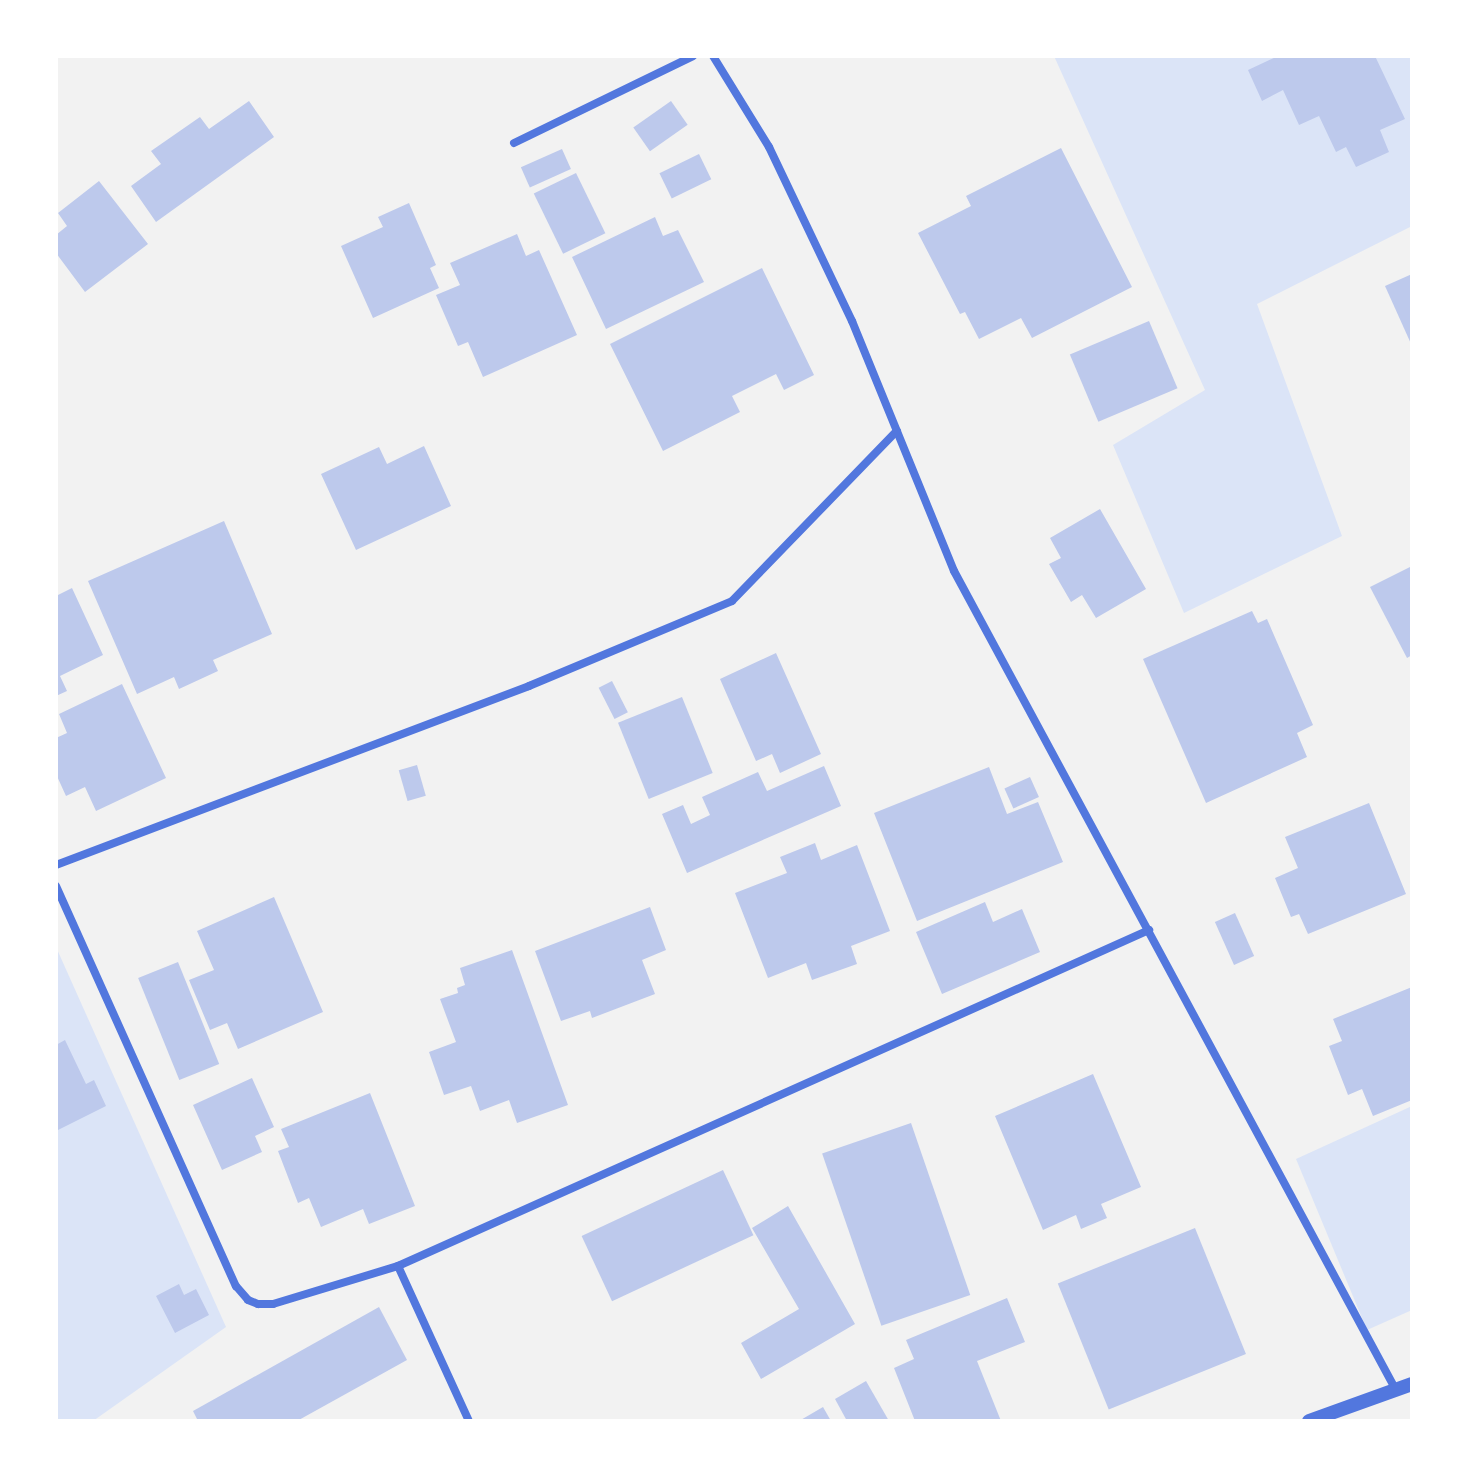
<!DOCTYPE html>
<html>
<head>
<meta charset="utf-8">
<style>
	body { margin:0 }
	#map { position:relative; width:1468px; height:1477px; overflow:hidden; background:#f2f2f2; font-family:"Varela Round",sans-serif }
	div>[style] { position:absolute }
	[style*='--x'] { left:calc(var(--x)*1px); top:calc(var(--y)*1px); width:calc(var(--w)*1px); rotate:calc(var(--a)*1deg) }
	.green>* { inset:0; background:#dbe4f7 }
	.building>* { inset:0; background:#bdc9ec; transform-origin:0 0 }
	.minor>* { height:8px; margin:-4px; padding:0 4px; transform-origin:4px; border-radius:4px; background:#5277de }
	.tertiary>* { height:14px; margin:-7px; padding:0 7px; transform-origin:7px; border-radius:7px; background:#5277de }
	span { translate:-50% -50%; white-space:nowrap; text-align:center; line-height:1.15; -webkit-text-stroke:8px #fff; paint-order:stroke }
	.frame { position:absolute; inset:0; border:58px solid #fff; pointer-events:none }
</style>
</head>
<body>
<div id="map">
	<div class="green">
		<i style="clip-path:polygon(1054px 56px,1412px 56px,1412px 226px,1257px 304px,1342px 536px,1184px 613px,1113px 445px,1205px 390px)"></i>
		<i style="clip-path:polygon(56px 947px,226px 1327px,93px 1421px,56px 1421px)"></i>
		<i style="clip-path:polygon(1412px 1106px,1412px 1310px,1367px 1330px,1296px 1159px)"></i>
	</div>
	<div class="building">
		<i style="clip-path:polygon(1278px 56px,1375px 56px,1405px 119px,1380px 130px,1389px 152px,1356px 167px,1346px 147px,1336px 152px,1319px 116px,1299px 125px,1283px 90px,1262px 101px,1248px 70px)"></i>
		<i style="clip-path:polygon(249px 101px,274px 137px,156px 222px,131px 186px,161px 164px,151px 151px,200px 117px,209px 129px)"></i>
		<i style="left:671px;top:101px;width:29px;height:46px;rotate:55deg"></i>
		<i style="clip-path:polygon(1061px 148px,1132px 287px,1032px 338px,1021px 318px,979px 339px,965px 312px,960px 314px,918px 233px,971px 206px,966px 196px)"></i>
		<i style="left:562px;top:149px;width:22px;height:45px;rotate:66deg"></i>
		<i style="left:699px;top:154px;width:28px;height:44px;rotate:64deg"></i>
		<i style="left:576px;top:173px;width:67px;height:47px;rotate:64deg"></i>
		<i style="clip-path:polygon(99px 181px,148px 244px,85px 292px,56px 253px,56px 235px,67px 226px,58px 213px)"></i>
		<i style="clip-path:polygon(409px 203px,436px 265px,430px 268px,439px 288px,373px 318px,341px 246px,383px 227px,378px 217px)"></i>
		<i style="clip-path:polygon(655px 217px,663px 236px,678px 230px,704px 282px,606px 329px,572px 257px)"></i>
		<i style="clip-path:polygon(517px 234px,526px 256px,539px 250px,577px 335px,483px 377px,468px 342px,458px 346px,436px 295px,460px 285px,450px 263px)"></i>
		<i style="clip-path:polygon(762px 268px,814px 375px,784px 390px,776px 374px,732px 396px,740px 412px,663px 451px,610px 344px)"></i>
		<i style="clip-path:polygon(1412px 274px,1412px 346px,1385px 286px)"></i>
		<i style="left:1149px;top:321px;width:73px;height:86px;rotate:67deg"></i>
		<i style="clip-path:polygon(424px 446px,451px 506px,356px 550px,321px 474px,379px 447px,387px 464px)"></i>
		<i style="clip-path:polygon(1100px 509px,1146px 589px,1096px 618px,1082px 595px,1071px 602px,1049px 564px,1061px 558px,1050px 538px)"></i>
		<i style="clip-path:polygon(224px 521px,272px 634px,213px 660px,218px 671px,179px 689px,174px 677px,137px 694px,88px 581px)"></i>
		<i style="clip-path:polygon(1412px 566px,1412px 655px,1407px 658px,1370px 587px)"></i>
		<i style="clip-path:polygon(72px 588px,103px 655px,60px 676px,67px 691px,56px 696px,56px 596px)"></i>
		<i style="clip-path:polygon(1252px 611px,1258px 623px,1267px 619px,1313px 725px,1297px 733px,1307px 757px,1206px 803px,1143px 659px)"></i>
		<i style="clip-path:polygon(776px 653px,821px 754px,780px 773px,772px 754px,756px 761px,720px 679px)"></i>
		<i style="left:612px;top:681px;width:35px;height:15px;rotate:63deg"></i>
		<i style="clip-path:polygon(122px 684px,166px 778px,96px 811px,85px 787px,66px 796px,56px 774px,56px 738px,67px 733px,59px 714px)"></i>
		<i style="left:682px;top:697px;width:82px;height:69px;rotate:68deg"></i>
		<i style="left:417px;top:765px;width:32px;height:19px;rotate:74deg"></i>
		<i style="clip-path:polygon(824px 766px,841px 806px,687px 873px,662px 814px,683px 805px,691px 824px,710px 815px,702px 797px,758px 772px,767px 791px)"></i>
		<i style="clip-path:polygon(989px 767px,1007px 814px,1038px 802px,1063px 862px,917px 921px,874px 813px)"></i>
		<i style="left:1030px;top:777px;width:22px;height:28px;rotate:66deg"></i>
		<i style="clip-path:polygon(1369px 803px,1406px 894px,1308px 934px,1299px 914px,1291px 917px,1275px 878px,1298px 868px,1285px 837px)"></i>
		<i style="clip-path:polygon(815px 843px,821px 860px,857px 845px,890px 931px,851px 946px,857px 964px,812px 980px,806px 963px,768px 978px,735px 893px,787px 873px,780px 857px)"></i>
		<i style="clip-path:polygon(274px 897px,323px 1012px,238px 1049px,227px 1023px,210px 1030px,189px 980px,214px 970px,197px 931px)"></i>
		<i style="clip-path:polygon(985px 902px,993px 922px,1022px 909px,1040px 952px,942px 994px,916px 932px)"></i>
		<i style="clip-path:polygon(650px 907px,666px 950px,642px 960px,655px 994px,592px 1018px,590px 1011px,561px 1021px,535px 951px)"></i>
		<i style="left:1235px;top:913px;width:47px;height:22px;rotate:66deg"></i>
		<i style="clip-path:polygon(512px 950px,568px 1105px,517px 1123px,509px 1100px,480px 1111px,471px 1086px,444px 1095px,429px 1052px,456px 1042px,440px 999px,458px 993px,457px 988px,465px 985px,460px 968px)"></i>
		<i style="left:178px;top:962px;width:110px;height:43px;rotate:68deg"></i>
		<i style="clip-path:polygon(1412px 987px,1412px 1100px,1373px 1116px,1362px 1089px,1348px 1095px,1329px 1046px,1342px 1041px,1333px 1019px)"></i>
		<i style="clip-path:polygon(65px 1040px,86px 1084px,94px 1080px,106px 1106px,56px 1131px,56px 1045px)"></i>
		<i style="clip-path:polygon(1093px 1074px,1141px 1187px,1101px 1204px,1107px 1218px,1081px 1229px,1076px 1215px,1043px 1230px,995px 1116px)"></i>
		<i style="clip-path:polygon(252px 1078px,274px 1127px,255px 1136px,262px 1152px,222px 1170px,193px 1105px)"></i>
		<i style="clip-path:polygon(370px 1093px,415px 1206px,369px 1224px,363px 1209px,321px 1227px,309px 1198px,298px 1203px,278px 1151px,289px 1147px,281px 1129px)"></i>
		<i style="left:911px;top:1123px;width:182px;height:94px;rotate:71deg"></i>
		<i style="left:723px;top:1170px;width:72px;height:156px;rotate:65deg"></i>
		<i style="clip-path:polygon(788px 1206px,855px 1324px,761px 1379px,741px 1343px,799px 1309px,752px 1228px)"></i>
		<i style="left:1195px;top:1228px;width:136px;height:148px;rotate:68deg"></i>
		<i style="clip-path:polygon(179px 1284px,184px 1295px,196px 1289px,209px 1315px,175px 1333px,156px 1296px)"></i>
		<i style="clip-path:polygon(1007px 1298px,1025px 1342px,977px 1361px,1001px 1421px,915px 1421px,894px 1368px,914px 1359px,906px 1340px)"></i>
		<i style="clip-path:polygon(379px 1307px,407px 1360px,297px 1421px,198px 1421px,193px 1411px)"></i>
		<i style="clip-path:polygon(866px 1381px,889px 1421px,847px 1421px,835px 1399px)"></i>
		<i style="clip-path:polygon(823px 1407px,831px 1421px,799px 1421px)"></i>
	</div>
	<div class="minor">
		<i style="--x:713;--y:56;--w:107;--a:58.4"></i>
		<i style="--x:769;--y:147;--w:193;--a:64.5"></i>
		<i style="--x:852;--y:321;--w:270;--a:67.8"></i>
		<i style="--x:954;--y:571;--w:931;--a:61.65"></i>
		<i style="--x:514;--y:143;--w:199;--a:-25.9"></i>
		<i style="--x:56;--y:865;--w:506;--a:-20.73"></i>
		<i style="--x:529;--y:686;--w:220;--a:-22.7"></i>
		<i style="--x:732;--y:601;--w:237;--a:-45.9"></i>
		<i style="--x:56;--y:886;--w:439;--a:65.8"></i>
		<i style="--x:236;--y:1286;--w:18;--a:49"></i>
		<i style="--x:248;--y:1300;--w:11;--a:22"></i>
		<i style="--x:258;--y:1304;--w:15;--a:0"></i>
		<i style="--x:273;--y:1304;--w:131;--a:-16.9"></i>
		<i style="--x:398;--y:1266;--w:823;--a:-24.1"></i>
		<i style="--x:398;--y:1266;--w:170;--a:65.4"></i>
	</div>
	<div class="tertiary">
		<i style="--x:1309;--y:1421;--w:109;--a:-19.8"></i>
	</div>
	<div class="frame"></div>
</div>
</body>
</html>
